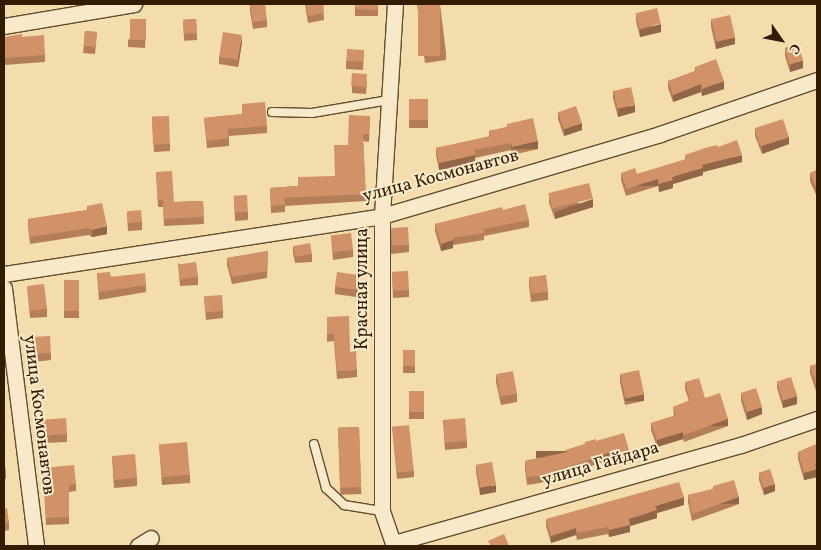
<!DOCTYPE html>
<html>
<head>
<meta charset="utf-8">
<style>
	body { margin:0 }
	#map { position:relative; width:821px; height:550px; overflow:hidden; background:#f3ddac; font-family:Vollkorn,serif }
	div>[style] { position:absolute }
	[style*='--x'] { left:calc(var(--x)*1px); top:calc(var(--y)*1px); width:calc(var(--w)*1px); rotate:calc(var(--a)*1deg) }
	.roads { filter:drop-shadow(1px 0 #634d2c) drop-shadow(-1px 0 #634d2c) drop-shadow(0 1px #634d2c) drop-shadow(0 -1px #634d2c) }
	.lane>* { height:8px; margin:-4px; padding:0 4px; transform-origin:4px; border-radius:4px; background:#f7e9c9 }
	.street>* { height:15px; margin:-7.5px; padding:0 7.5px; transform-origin:7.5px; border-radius:7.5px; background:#f7e9c9 }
	.wall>* { inset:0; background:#b47e59; transform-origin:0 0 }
	.shaded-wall>* { inset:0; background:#926648; transform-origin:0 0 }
	.building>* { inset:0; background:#d19267; transform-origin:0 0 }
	span { translate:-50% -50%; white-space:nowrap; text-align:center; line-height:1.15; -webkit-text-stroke:4px #f7e9c9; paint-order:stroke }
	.street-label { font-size:18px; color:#331d02 }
	.frame { position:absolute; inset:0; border:5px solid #331d02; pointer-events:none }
	.north { position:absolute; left:756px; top:15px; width:50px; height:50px; -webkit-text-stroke:4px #f7e9c9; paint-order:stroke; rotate:123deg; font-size:14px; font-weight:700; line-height:20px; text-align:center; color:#331d02 }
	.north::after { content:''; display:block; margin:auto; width:18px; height:22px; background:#331d02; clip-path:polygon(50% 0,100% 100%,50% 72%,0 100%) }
</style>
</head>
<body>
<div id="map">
	<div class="roads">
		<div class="lane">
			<i style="--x:272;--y:112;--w:40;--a:1.4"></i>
			<i style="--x:312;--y:113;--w:78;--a:-9.6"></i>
			<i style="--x:314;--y:444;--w:46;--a:74.7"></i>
			<i style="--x:326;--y:488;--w:25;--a:43"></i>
			<i style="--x:344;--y:505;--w:38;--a:9"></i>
		</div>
		<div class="street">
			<i style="--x:4;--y:26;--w:132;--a:-9.6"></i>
			<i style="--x:4;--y:274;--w:382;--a:-8.7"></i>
			<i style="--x:382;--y:216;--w:290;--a:-16.4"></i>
			<i style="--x:660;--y:134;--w:166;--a:-19"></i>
			<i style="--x:4;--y:288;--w:260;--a:82.9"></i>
			<i style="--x:394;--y:543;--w:361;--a:-15.8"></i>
			<i style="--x:741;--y:445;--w:80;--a:-18.9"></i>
			<i style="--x:138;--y:546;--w:15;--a:-32"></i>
			<i style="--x:394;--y:546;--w:37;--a:-109"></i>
			<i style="--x:382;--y:511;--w:295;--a:-90"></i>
			<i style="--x:382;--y:216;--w:212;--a:-86.5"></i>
		</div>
	</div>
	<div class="wall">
		<i style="clip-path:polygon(250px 4px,267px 20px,267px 27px,253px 29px,250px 11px)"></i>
		<i style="clip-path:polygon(305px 4px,323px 4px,324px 20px,308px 23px)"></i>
		<i style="left:355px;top:4px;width:23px;height:12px"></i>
		<i style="clip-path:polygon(417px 4px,440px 4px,446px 53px,446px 60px,425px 63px)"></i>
		<i style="clip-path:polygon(636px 14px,661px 32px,640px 37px,636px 21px)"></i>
		<i style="left:196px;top:19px;width:21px;height:13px;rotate:87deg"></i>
		<i style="clip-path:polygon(711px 19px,735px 44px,716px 49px,711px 27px)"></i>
		<i style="clip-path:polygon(146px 27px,145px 48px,128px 47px,128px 40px)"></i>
		<i style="left:85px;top:31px;width:12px;height:22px;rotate:5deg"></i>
		<i style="clip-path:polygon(4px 37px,22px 37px,45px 55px,45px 62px,4px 65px)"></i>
		<i style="clip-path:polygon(242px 42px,238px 67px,219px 64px,219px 57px)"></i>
		<i style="clip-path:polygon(785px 49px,803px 68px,790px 72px,785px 56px)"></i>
		<i style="clip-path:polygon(364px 50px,363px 70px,346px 69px,346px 61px)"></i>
		<i style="clip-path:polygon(695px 67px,724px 89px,702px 96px,701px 92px,673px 102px,668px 88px,668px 81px,695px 71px)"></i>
		<i style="clip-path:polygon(367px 81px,366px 94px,352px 93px,352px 86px)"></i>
		<i style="clip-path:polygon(613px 91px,635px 112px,618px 117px,613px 98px)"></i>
		<i style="left:409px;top:99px;width:19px;height:29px"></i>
		<i style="clip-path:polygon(242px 104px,267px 126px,267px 133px,229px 136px,229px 146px,207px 148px,204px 118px,242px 114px)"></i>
		<i style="clip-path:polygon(558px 112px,582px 130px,564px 136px,558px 119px)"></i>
		<i style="clip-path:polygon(370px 116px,369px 142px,363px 141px,366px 201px,285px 206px,285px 212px,271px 213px,270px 188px,298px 186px,335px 176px,348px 145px)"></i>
		<i style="clip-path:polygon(152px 117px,170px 144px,170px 151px,154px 152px)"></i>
		<i style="clip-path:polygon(507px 124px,538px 149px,512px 155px,511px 150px,475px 158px,475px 163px,439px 170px,436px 155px,436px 148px,489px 137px,489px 131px,507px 127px)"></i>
		<i style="clip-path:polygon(755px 129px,789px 144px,762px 154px,755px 136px)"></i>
		<i style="clip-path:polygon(718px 147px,742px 162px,703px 172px,703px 175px,673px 184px,673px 188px,659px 192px,658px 186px,626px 196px,621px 180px,621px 173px,637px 174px,685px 160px,685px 155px)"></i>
		<i style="clip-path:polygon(817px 170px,817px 197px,810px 181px,810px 173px)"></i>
		<i style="clip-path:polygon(156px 172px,174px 202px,203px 201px,204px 224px,164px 226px,163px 207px,158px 207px)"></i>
		<i style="clip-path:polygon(549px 195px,593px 207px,555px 219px,549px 203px)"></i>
		<i style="clip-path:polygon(234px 196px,248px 212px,248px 220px,235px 221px)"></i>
		<i style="clip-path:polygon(87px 206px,107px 234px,92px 237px,89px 235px,30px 244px,28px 226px,28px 219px,87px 210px)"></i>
		<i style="clip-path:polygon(503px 210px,529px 220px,529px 227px,484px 236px,484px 240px,453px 245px,453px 248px,441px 251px,435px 231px,435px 224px)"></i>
		<i style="clip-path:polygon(127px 212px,142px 222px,142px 230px,128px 231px)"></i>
		<i style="clip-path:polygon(391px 229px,409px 245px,409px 252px,391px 254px)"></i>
		<i style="clip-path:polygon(331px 235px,353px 250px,353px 257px,333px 260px)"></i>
		<i style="clip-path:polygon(293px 246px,312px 254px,312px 262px,295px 263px,293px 253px)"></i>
		<i style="clip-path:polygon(268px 251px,267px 278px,232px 284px,227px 265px,227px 258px)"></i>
		<i style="clip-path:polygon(178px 263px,198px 277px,198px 285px,180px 286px)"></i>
		<i style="clip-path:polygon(392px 272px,409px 290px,409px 297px,393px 298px)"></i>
		<i style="clip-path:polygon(97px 273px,146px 285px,146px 292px,99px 300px)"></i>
		<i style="clip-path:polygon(529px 278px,548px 292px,548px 300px,531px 302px,529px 285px)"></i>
		<i style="left:64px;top:280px;width:15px;height:38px"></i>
		<i style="clip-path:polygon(359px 282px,356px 297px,335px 294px,335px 287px)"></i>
		<i style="clip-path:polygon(27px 286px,47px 309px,47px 317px,30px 318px)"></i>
		<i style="clip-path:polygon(204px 297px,223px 311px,223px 318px,206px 320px)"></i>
		<i style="clip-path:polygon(327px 317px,350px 352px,357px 370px,357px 377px,337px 379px,334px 341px,327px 342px)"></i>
		<i style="clip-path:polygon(32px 338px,51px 353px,51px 360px,34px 362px)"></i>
		<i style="left:403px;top:350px;width:12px;height:23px"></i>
		<i style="clip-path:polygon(817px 364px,817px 394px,810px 373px,810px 366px)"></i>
		<i style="clip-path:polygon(620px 374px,644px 401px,625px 405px,620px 382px)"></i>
		<i style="clip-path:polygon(496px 375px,517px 394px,517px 402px,501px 405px,496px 382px)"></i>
		<i style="clip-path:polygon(777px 381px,797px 404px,783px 408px,777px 388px)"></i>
		<i style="clip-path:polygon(685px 382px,705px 398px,728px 426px,684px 442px,683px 439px,657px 447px,651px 430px,651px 423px,674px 416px,673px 407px,689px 401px,685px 389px)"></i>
		<i style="left:409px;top:391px;width:15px;height:28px"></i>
		<i style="clip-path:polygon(741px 393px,762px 414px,747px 420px,741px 401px)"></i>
		<i style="clip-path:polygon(42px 420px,67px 434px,67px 442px,43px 443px)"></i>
		<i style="clip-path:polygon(443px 420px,467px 441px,467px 448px,445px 450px)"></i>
		<i style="clip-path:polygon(392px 426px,414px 471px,414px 477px,397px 479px)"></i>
		<i style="left:359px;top:427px;width:67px;height:21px;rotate:88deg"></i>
		<i style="clip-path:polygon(596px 441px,629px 458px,616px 462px,615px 458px,540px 483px,527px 485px,525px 469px,525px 461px,566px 452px,566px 450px,585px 444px,585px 442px)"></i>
		<i style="clip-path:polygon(159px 444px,190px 475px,190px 483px,162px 485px)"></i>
		<i style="clip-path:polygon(817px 444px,817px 477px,804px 480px,798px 459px,798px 452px)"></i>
		<i style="clip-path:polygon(112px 456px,137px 478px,137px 486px,114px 488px)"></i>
		<i style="clip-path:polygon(4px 460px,6px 471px,6px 479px,4px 479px)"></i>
		<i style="clip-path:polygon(476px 465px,496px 492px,480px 495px,476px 472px)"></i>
		<i style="clip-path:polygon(43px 468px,76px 484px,76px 491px,69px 492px,69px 524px,46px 525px)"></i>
		<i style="clip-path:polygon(759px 473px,775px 491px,764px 495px,759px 480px)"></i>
		<i style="clip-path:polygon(713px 486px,739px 504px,692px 521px,688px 502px,688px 495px,713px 489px)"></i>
		<i style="clip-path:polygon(684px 505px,657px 513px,657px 518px,630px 526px,630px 532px,609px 537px,608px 534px,577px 540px,576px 535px,551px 543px,546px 526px,546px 519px)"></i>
		<i style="clip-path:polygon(4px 509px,9px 523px,9px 530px,4px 531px)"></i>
	</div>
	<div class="shaded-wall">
		<i style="clip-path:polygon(661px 24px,661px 32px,640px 37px,640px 30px)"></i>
		<i style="clip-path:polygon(242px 35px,242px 42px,238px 67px,238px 60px)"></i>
		<i style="clip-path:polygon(735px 37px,735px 44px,716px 49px,716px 41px)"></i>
		<i style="clip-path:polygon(803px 60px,803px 68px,790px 72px,790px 65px)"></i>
		<i style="clip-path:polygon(724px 81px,724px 89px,702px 96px,702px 89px)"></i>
		<i style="clip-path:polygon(701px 84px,701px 92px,673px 102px,673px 95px)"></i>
		<i style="clip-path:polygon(635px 105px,635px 112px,618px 117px,618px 109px)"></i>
		<i style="clip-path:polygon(582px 123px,582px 130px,564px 136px,564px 129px)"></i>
		<i style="clip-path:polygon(789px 137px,789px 144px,762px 154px,762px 146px)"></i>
		<i style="left:538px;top:141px;width:8px;height:27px;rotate:90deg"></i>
		<i style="clip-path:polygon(475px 155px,475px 163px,439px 170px,439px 163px)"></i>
		<i style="clip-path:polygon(742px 155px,742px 162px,703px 172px,703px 175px,673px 184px,673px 188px,659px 192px,659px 184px,672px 177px,702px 165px)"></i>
		<i style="left:658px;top:179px;width:7px;height:34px;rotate:90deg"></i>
		<i style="clip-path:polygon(593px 199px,593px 207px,555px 219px,555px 212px)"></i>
		<i style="clip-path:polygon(107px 226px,107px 234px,92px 237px,92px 230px)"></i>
		<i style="clip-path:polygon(453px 240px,453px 248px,441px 251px,441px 244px)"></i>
		<i style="clip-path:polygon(359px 275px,359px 282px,356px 297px,356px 290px)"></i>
		<i style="left:644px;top:394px;width:7px;height:19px;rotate:90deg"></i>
		<i style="clip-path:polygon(797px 396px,797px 404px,783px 408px,783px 400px)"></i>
		<i style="clip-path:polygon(762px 407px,762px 414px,747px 420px,747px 412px)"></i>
		<i style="left:728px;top:419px;width:7px;height:47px;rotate:90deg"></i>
		<i style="clip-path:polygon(683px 432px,683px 439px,657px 447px,657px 440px)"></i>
		<i style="clip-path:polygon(629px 450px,629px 458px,616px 462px,616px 454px)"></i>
		<i style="left:615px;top:451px;width:7px;height:79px;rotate:90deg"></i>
		<i style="clip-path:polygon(817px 463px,817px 477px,804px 480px,804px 473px,815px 464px)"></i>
		<i style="clip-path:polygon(775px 484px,775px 491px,764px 495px,764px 487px)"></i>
		<i style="clip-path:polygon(496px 485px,496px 492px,480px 495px,480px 488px)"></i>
		<i style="clip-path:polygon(684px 497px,684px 505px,657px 513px,657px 518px,630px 526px,630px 532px,609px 537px,609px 530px,629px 519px,655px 506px)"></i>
		<i style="left:739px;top:497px;width:7px;height:50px;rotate:90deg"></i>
		<i style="clip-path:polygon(576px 528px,576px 535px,551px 543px,551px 536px)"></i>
	</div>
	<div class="building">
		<i style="clip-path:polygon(250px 4px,265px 4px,267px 20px,253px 22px)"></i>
		<i style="clip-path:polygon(306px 4px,323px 4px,324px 13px,308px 16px)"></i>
		<i style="clip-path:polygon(355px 4px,378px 4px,377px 10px,355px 9px)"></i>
		<i style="left:418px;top:4px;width:22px;height:52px"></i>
		<i style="left:657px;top:8px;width:16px;height:22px;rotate:76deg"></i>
		<i style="left:730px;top:15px;width:23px;height:19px;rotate:77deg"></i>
		<i style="left:130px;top:19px;width:16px;height:21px"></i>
		<i style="left:196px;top:19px;width:14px;height:13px;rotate:86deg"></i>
		<i style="left:85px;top:31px;width:12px;height:15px;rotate:5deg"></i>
		<i style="left:223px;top:32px;width:19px;height:25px;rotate:9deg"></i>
		<i style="clip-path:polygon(22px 34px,22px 37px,44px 35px,45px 55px,4px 58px,4px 37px)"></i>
		<i style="left:798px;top:44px;width:17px;height:14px;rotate:73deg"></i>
		<i style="left:347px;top:49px;width:17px;height:12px;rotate:3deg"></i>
		<i style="clip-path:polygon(716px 59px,724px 81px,702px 89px,701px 84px,673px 95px,668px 81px,696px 71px,695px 67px)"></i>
		<i style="left:352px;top:73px;width:15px;height:13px;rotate:4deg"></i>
		<i style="left:631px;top:87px;width:18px;height:18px;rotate:77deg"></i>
		<i style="left:409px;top:99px;width:19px;height:21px"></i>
		<i style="clip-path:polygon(265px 102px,267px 126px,228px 129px,229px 138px,207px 141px,204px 118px,242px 114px,242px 104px)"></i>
		<i style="left:576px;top:106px;width:18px;height:19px;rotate:71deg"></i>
		<i style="clip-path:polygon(349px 115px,370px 116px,369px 134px,363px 134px,366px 194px,284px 198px,285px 205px,271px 206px,270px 188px,298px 186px,298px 177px,335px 176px,334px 145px,348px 145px)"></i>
		<i style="left:169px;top:116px;width:28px;height:17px;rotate:88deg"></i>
		<i style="clip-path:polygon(533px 118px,538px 141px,512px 147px,511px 143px,474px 150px,475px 155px,439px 163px,436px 148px,490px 136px,489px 131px,508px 127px,507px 124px)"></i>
		<i style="left:783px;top:119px;width:19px;height:30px;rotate:72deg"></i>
		<i style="clip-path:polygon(737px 140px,742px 155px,702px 165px,703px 168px,672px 177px,673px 180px,659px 184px,658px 179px,626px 189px,621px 173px,635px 168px,637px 174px,686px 159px,685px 155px,705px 148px,717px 145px,718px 147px)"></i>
		<i style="clip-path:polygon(817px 170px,817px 190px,810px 173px)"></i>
		<i style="clip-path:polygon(172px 171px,174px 202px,203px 201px,204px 217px,164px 219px,163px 199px,158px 200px,156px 172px)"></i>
		<i style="left:589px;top:183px;width:16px;height:42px;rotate:76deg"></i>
		<i style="left:247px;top:195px;width:17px;height:13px;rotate:87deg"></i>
		<i style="clip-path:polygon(102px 203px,107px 226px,92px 230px,89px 228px,30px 237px,28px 219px,88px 210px,87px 206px)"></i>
		<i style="clip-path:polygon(525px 204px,529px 220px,483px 229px,484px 233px,453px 238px,453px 240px,441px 244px,435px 224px,502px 207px,503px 210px)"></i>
		<i style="left:141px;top:210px;width:12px;height:14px;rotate:85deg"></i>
		<i style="left:408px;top:227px;width:18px;height:17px;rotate:87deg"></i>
		<i style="left:351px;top:233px;width:17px;height:20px;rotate:83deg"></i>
		<i style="left:310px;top:243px;width:11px;height:17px;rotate:80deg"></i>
		<i style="clip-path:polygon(268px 251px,267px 271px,232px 277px,227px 258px)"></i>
		<i style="left:196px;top:262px;width:15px;height:18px;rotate:82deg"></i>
		<i style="left:408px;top:271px;width:19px;height:16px;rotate:87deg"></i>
		<i style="clip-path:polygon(110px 272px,111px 277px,145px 273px,146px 285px,99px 292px,97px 273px)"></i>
		<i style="left:337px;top:272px;width:22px;height:15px;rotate:8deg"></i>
		<i style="left:546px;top:275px;width:17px;height:17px;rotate:83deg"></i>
		<i style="left:64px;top:280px;width:15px;height:31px"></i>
		<i style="left:44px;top:284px;width:25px;height:17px;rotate:83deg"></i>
		<i style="left:222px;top:295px;width:16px;height:18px;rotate:86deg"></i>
		<i style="clip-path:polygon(349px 316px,350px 352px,356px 351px,357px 370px,337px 371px,334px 334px,327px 334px,327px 317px)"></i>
		<i style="left:50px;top:336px;width:17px;height:18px;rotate:87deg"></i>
		<i style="left:403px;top:350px;width:12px;height:16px"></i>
		<i style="clip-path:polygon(817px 364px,817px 387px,810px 366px)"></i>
		<i style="left:639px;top:370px;width:25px;height:19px;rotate:78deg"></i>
		<i style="left:513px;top:371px;width:23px;height:17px;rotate:80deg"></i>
		<i style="left:791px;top:377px;width:20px;height:15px;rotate:72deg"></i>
		<i style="clip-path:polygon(699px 378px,705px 398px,720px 393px,728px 419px,684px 435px,683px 432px,657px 440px,651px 423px,676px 415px,673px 407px,690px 400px,685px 382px)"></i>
		<i style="left:756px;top:388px;width:20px;height:16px;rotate:72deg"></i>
		<i style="left:409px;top:391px;width:15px;height:21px"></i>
		<i style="left:66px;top:418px;width:16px;height:24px;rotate:86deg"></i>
		<i style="left:465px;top:418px;width:23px;height:22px;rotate:85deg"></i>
		<i style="left:409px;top:425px;width:46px;height:17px;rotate:84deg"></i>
		<i style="left:359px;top:427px;width:60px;height:21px;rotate:88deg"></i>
		<i style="clip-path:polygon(624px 433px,629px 450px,616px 454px,615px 451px,540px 476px,527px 477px,525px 461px,567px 452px,566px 450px,586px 444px,585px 442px,596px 439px,596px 441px)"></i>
		<i style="left:187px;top:442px;width:33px;height:28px;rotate:85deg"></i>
		<i style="clip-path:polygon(817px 444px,817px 463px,815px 464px,817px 469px,804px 473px,798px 452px)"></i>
		<i style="left:135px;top:454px;width:24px;height:23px;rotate:85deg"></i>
		<i style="clip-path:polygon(4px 460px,6px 471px,4px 472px)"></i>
		<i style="left:492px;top:462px;width:23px;height:16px;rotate:80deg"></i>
		<i style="clip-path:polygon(74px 465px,76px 484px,69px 485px,69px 517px,46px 518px,43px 468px)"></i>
		<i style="left:770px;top:469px;width:16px;height:12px;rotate:72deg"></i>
		<i style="clip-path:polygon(734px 480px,739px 497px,692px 514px,688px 495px,714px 489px,713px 486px)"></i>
		<i style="clip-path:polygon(679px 482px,684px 497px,655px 506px,657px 510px,629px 519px,630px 525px,609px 530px,608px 527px,577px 533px,576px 528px,551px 536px,546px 519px)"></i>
		<i style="clip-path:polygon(7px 508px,9px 523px,4px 524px,4px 509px)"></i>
		<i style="clip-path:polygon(504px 534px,509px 546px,491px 546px,488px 541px)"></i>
	</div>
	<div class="street-label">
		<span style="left:441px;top:177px;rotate:-15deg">улица Космонавтов</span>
		<span style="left:363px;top:289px;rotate:-90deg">Красная улица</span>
		<span style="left:38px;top:415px;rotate:83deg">улица Космонавтов</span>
		<span style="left:601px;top:465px;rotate:-16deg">улица Гайдара</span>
	</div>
	<div class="frame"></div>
	<div class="north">С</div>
</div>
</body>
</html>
